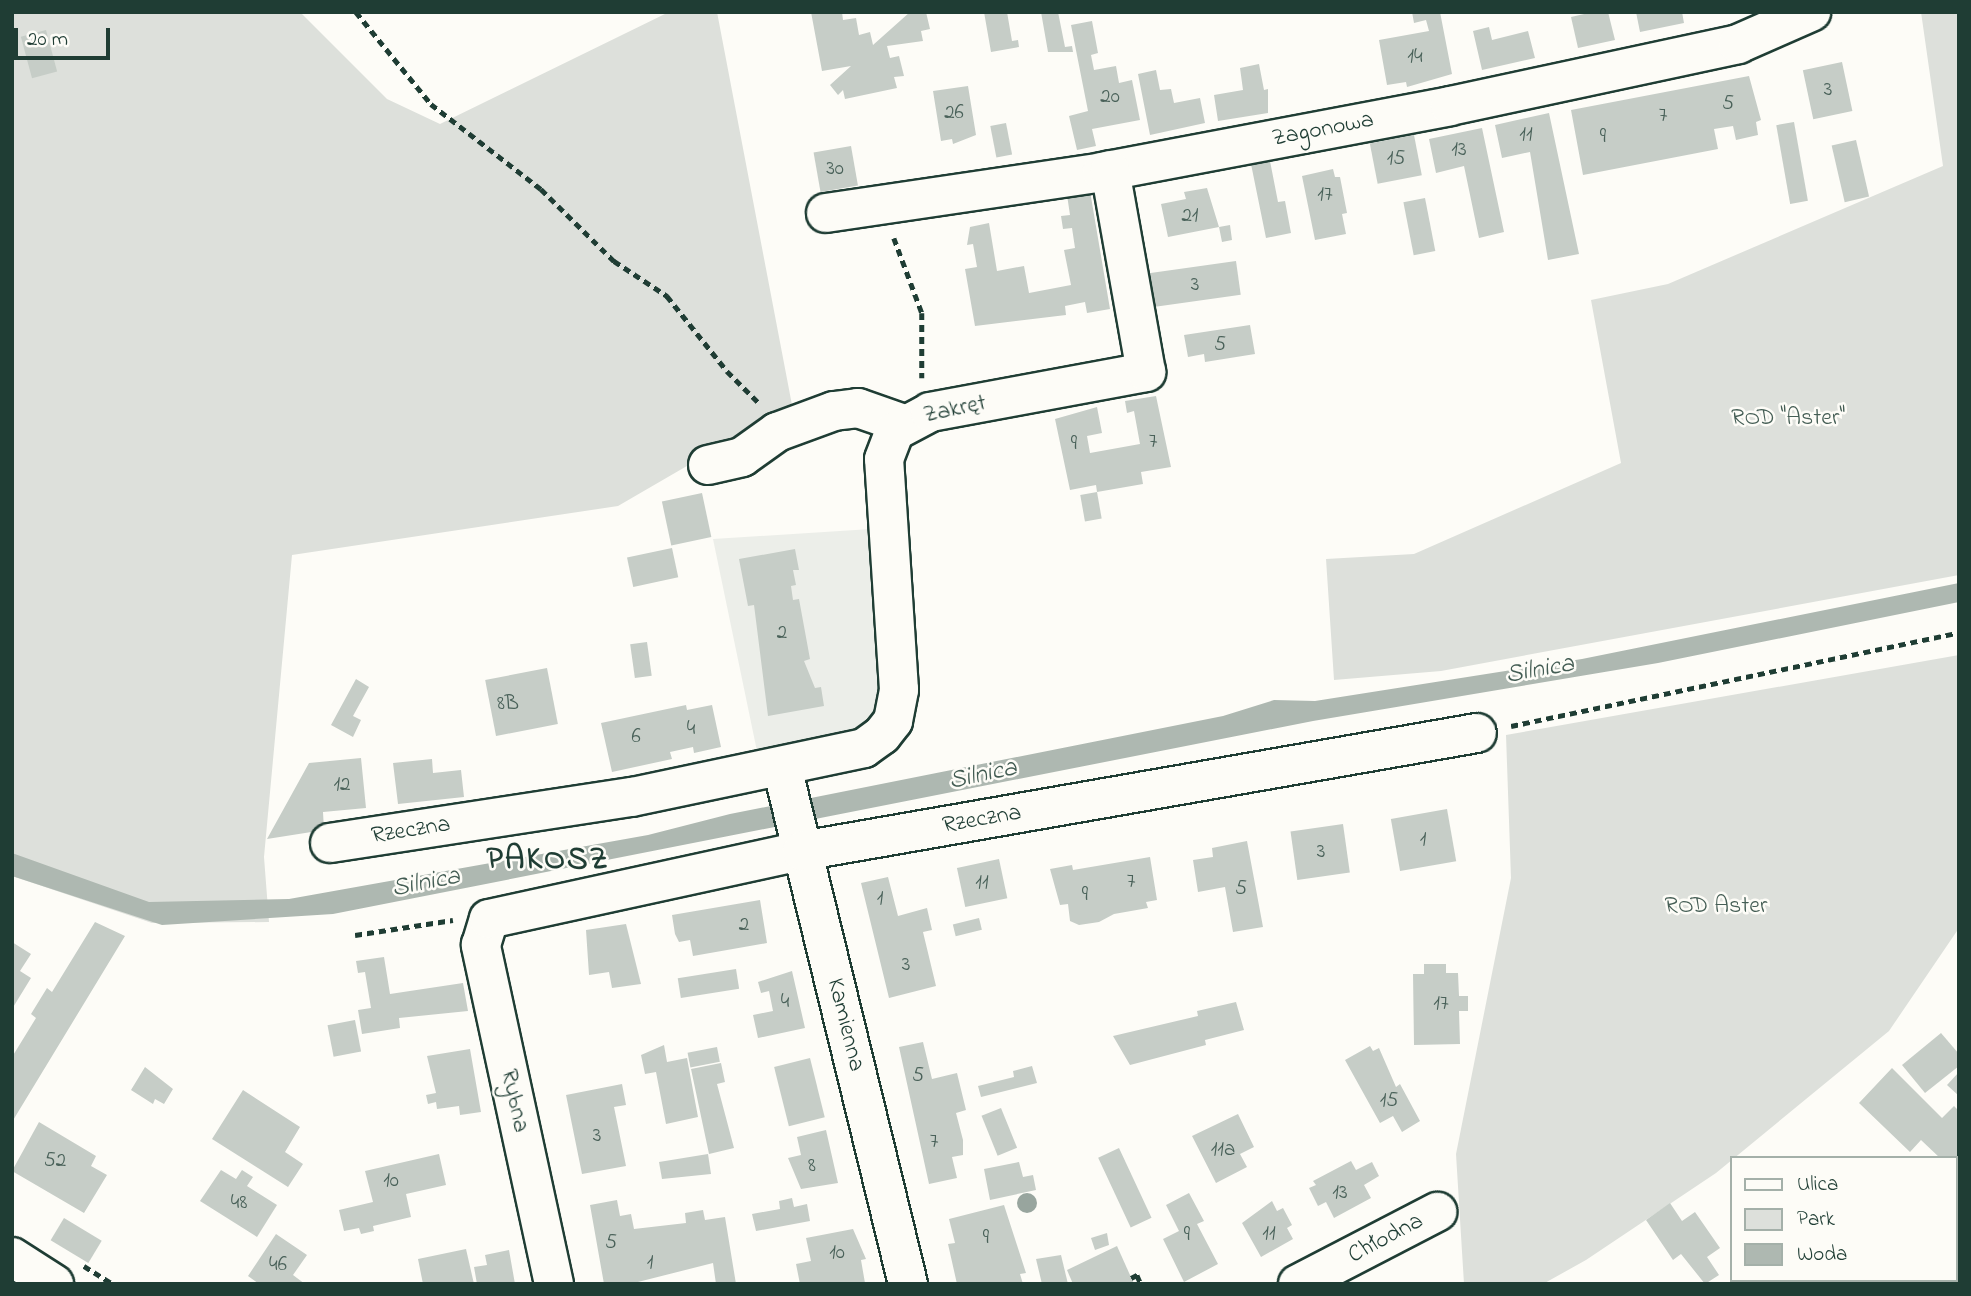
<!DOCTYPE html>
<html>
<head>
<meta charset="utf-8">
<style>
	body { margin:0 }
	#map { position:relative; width:1971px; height:1296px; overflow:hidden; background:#fdfcf7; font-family:"Indie Flower",sans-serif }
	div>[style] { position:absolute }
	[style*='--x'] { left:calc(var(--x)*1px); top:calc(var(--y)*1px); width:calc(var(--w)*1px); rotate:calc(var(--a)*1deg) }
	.built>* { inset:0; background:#eceee9 }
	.green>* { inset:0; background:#dde0db }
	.water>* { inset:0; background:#aeb8b1 }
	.building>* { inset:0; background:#c6cdc7; transform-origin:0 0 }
	.path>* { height:4.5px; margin-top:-2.25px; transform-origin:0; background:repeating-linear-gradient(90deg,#1f3d34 0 7px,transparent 0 12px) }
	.roads { filter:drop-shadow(2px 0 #1f3d34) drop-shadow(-2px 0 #1f3d34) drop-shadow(0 2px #1f3d34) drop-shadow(0 -2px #1f3d34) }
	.minor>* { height:38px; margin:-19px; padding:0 19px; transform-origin:19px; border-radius:19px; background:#fdfcf7 }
	.trees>* { width:20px; height:20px; margin:-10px; border-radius:50%; background:#98a59e }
	span { translate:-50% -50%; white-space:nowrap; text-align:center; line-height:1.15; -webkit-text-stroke:5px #fdfcf7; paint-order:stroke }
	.number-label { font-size:21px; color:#496159 }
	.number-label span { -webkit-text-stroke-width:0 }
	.street-label { font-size:24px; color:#1f3d34 }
	.park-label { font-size:24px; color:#455e55 }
	.water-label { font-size:26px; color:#435c53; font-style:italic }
	.district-label { font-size:32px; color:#1f3d34; font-weight:700; letter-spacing:2px }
	.frame { position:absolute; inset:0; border:14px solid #1f3d34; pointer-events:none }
	.legend { position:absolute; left:1730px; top:1156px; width:228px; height:126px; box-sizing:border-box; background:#fdfcf7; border:2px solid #a4b0a9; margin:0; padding:9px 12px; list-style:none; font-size:21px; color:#1f3d34 }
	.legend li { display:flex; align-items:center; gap:14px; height:35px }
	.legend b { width:35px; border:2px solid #a4b0a9 }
	.scale { position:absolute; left:14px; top:28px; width:96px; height:32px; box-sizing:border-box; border:4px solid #1f3d34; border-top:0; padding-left:9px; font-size:21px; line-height:24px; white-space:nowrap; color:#1f3d34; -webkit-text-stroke:5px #fdfcf7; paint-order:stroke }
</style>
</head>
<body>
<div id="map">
	<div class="built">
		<i style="clip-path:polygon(871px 529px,883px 703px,864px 734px,758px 756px,713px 539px)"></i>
	</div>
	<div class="green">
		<i style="clip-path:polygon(12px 12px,300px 12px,387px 99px,440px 124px,669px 12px,717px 12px,792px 405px,618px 506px,292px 555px,264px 857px,269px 922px,152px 923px,12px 876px)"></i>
		<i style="clip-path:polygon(1921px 12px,1959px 12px,1959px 575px,1441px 671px,1334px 680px,1326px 559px,1414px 554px,1621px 463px,1591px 300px,1668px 284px,1943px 166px)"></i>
		<i style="clip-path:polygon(1959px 655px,1959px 928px,1889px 1031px,1716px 1173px,1586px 1260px,1543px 1284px,1464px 1284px,1456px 1154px,1511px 878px,1506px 735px)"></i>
	</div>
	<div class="water">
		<i style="clip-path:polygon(1959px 583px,1959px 602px,1658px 663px,1313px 721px,333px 914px,162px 925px,12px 876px,12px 853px,149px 902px,289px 899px,648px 835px,730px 814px,1223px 716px,1274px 700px,1315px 701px,1582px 659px)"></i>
	</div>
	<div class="building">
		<i style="clip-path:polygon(811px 12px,842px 12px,843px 20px,856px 18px,859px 35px,870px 32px,873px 45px,910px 12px,926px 12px,930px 29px,921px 31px,923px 41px,887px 46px,890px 58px,899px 56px,904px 76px,894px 77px,897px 88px,845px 99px,843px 90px,838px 95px,830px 85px,851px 66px,822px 71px)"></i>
		<i style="clip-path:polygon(984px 12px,1007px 12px,1012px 41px,1018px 40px,1019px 47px,991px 52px)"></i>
		<i style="clip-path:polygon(1041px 12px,1058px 12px,1065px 47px,1072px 46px,1073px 52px,1048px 52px)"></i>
		<i style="clip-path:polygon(1412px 12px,1440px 12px,1452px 74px,1407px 87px,1406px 82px,1387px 85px,1379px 40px,1429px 31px,1426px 20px,1414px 23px)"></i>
		<i style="clip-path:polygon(1593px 12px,1608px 12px,1615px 40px,1578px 48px,1571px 17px)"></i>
		<i style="clip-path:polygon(1636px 12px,1682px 12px,1684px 23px,1640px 32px)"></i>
		<i style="clip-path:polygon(1092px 21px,1098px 53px,1091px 55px,1094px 70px,1116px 66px,1119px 83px,1132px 80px,1140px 120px,1092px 129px,1096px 146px,1077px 150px,1069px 116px,1088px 111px,1071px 25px)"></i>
		<i style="clip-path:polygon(1489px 27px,1492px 40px,1528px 31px,1535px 58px,1482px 70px,1473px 31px)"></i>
		<i style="left:46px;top:30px;width:43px;height:26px;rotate:75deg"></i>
		<i style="left:1842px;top:62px;width:50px;height:40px;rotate:78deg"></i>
		<i style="clip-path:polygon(1259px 64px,1264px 90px,1268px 89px,1268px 113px,1218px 121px,1214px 95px,1243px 90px,1240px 68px)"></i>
		<i style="clip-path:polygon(1156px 70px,1160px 90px,1171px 89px,1174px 103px,1200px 98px,1205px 123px,1150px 135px,1138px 74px)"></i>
		<i style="clip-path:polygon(1749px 76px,1761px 120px,1756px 122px,1758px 135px,1736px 140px,1733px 126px,1714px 129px,1718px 149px,1583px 175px,1571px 110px)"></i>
		<i style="clip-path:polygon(968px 86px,976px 135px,953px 144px,952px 139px,941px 141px,933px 91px)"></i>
		<i style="clip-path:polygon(1549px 113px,1579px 254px,1548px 260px,1530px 152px,1502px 158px,1495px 125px)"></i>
		<i style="left:1794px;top:122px;width:80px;height:18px;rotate:80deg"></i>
		<i style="left:1006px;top:123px;width:32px;height:16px;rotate:79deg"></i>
		<i style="clip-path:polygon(1482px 128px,1504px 232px,1479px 238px,1464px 166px,1436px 173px,1429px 139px)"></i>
		<i style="left:1414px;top:135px;width:41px;height:45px;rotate:79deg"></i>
		<i style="left:1856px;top:140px;width:58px;height:25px;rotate:77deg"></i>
		<i style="left:851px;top:146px;width:40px;height:38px;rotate:80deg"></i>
		<i style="clip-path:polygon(1270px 161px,1278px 202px,1285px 201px,1291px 233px,1266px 238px,1251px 164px)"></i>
		<i style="clip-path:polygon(1333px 169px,1335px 177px,1340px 177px,1347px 213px,1342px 214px,1346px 234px,1315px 240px,1302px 176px)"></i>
		<i style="clip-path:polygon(1207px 188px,1219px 227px,1230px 225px,1232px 240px,1222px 242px,1219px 227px,1168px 237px,1161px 204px,1186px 199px,1184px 192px)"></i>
		<i style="clip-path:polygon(1090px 191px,1110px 309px,1087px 313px,1085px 302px,1065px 306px,1066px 315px,975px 326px,965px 269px,977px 267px,973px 244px,967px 245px,970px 227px,989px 223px,997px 271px,1024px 266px,1029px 293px,1071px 285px,1064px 250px,1075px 248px,1072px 228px,1063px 229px,1061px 216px,1070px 215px,1067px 195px)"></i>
		<i style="left:1425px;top:198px;width:54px;height:22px;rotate:79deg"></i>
		<i style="left:1236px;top:261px;width:34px;height:88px;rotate:82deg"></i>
		<i style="clip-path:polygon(1250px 325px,1255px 354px,1205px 362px,1204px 354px,1188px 357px,1184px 335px)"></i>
		<i style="clip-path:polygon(1156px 396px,1171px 467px,1141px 472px,1143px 484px,1097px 492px,1096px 485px,1070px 490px,1055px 419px,1097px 407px,1102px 433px,1087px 436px,1090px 453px,1140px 444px,1134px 411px,1127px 413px,1125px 401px)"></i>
		<i style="left:1097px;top:492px;width:27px;height:17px;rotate:80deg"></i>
		<i style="left:702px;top:493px;width:45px;height:41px;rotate:78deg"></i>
		<i style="left:672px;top:548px;width:30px;height:46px;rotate:78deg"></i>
		<i style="clip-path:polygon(795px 549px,799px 570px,793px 570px,796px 585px,791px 586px,793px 600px,799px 599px,810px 659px,804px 661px,815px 688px,821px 687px,824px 706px,768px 716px,754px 605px,748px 606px,739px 559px)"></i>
		<i style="left:647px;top:642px;width:34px;height:17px;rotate:82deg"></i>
		<i style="left:547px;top:668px;width:57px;height:63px;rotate:79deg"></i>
		<i style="clip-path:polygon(356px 679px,369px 687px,353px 716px,361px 720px,353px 737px,331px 725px)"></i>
		<i style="clip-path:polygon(686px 705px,687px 710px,712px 705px,721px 747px,694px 753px,693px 747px,670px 752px,672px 759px,612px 772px,601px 723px)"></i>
		<i style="clip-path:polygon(361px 758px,366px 808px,323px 812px,324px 830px,267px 839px,309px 763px)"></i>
		<i style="clip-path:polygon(432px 759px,433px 773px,461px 770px,464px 797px,398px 804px,393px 763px)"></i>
		<i style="left:1447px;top:809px;width:53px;height:57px;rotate:80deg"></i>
		<i style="left:1343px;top:824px;width:49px;height:53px;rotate:82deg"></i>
		<i style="clip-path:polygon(1247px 841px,1263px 927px,1233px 932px,1225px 887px,1198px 892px,1193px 860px,1213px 857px,1212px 848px)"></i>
		<i style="clip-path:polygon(1150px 857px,1157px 900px,1146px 902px,1148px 908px,1114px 914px,1099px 922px,1079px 925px,1070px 921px,1068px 904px,1060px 905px,1050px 869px,1072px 865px,1073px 870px)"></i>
		<i style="left:999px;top:859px;width:40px;height:43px;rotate:78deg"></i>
		<i style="clip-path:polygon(888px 877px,898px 916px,927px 908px,932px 930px,923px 932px,936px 986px,889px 998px,861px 883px)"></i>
		<i style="clip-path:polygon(760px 900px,767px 943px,693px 956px,690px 940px,679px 942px,675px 934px,672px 915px)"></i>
		<i style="left:979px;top:918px;width:12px;height:27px;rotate:76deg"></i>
		<i style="clip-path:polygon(95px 922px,125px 936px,12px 1122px,12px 1057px,36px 1018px,31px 1014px,47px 988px,52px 992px)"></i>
		<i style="clip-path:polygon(626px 924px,641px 984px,612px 988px,609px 972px,589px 975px,586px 930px)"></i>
		<i style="clip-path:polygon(12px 942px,31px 954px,20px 971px,31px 978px,12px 1009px)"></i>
		<i style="clip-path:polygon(384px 957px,390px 994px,463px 983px,468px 1011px,399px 1018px,400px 1028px,362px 1034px,358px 1010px,371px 1008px,365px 972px,358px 973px,356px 961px)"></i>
		<i style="clip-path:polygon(1424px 964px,1446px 964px,1446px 973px,1458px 973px,1459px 996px,1468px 996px,1468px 1011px,1459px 1011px,1460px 1044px,1414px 1045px,1413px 974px,1424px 974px)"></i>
		<i style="left:736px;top:969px;width:20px;height:59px;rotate:81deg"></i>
		<i style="clip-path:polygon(792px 971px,805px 1028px,758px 1038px,753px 1015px,773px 1011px,769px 991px,761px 993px,758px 982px)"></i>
		<i style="clip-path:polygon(1236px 1002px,1244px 1030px,1205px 1040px,1206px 1045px,1130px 1065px,1113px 1036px,1198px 1016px,1197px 1011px)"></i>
		<i style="left:355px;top:1020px;width:32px;height:28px;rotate:79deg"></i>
		<i style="clip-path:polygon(1941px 1033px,1959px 1054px,1959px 1066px,1925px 1093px,1902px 1065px)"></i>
		<i style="clip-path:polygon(923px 1042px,932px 1079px,957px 1073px,966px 1110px,956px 1113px,963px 1140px,963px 1155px,952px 1157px,957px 1178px,929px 1184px,899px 1047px)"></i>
		<i style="clip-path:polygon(664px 1045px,667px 1062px,687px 1058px,698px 1117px,666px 1124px,656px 1072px,645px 1074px,641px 1055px)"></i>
		<i style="clip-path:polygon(1370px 1046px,1373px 1051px,1379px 1048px,1396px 1087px,1400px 1084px,1420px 1121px,1402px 1132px,1393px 1116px,1380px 1123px,1345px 1060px)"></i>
		<i style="left:717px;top:1047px;width:15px;height:30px;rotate:79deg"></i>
		<i style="clip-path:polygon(470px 1049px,481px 1112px,460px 1115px,459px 1106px,437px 1109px,436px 1102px,428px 1104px,426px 1095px,436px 1093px,427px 1056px)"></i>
		<i style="left:810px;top:1058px;width:61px;height:37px;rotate:76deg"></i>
		<i style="clip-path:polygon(721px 1063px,725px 1082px,717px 1084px,734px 1148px,709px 1154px,691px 1069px)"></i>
		<i style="clip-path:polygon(1032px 1066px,1037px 1083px,981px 1097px,978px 1086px,1014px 1077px,1013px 1071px)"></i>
		<i style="clip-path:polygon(145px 1067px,173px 1089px,164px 1104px,155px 1099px,153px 1104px,131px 1090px)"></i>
		<i style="clip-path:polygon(1892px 1068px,1942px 1118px,1954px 1106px,1959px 1111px,1959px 1176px,1955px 1158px,1940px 1158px,1921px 1140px,1910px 1152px,1859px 1103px)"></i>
		<i style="clip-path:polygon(1959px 1072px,1959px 1096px,1947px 1085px)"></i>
		<i style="clip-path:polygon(622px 1084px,626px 1105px,614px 1107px,626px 1166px,582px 1174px,566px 1095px)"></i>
		<i style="clip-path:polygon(243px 1090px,300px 1127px,285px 1152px,303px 1164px,288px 1187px,212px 1139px)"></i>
		<i style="left:1001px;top:1108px;width:43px;height:21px;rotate:68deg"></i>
		<i style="clip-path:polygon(1238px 1114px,1254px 1147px,1240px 1154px,1247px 1167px,1216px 1183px,1192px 1136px)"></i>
		<i style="clip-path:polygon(39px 1122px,96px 1156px,91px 1166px,107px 1175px,84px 1213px,12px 1171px)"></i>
		<i style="clip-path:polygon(826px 1130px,838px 1183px,801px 1189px,788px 1158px,801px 1155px,797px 1137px)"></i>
		<i style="left:1119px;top:1148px;width:77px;height:23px;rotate:65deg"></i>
		<i style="clip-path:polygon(439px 1154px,446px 1185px,406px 1194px,411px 1217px,373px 1226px,374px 1231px,361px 1234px,359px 1228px,344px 1231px,339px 1210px,373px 1202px,365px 1171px)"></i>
		<i style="clip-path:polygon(708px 1154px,711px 1174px,662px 1179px,659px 1162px)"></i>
		<i style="clip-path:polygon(1351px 1161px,1356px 1170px,1372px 1162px,1379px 1176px,1364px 1185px,1371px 1198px,1334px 1218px,1326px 1202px,1318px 1206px,1309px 1188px,1316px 1185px,1313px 1181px)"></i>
		<i style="clip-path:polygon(1019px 1162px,1023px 1177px,1033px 1175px,1036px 1190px,990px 1200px,984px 1169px)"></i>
		<i style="clip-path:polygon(221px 1170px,236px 1179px,242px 1170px,253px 1177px,247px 1186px,277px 1205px,257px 1237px,200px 1201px)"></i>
		<i style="clip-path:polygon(1189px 1193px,1204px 1221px,1197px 1224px,1218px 1264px,1184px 1282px,1163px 1239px,1179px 1231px,1166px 1205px)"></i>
		<i style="clip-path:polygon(792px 1198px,794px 1207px,807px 1204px,810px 1221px,756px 1231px,752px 1214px,780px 1209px,779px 1201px)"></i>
		<i style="clip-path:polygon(617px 1200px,620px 1216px,631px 1214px,634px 1229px,686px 1223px,685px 1213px,703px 1210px,705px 1220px,725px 1217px,736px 1284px,716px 1284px,713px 1263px,630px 1284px,604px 1284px,590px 1205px)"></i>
		<i style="clip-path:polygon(1272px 1201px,1277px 1211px,1283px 1208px,1292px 1225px,1287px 1228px,1293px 1239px,1261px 1257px,1242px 1223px)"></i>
		<i style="clip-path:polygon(1670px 1203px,1682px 1221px,1695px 1212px,1720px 1248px,1707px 1257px,1719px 1275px,1705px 1284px,1681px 1254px,1673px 1260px,1646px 1220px)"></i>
		<i style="clip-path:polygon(1004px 1205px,1026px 1273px,1020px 1274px,1023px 1284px,957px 1284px,948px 1244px,955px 1243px,949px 1219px)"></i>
		<i style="left:64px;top:1218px;width:44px;height:26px;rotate:31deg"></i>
		<i style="clip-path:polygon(853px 1229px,866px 1259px,861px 1260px,865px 1283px,800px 1284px,796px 1264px,811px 1261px,806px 1238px)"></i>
		<i style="clip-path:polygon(1107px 1233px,1109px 1245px,1095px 1250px,1091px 1238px)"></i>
		<i style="clip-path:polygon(276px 1234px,307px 1255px,293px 1275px,305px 1284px,259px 1284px,248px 1276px)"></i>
		<i style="clip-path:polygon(1117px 1246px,1134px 1284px,1073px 1284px,1067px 1270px)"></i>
		<i style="clip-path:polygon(466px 1249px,474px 1284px,423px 1284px,418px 1259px)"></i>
		<i style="clip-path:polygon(509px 1250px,515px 1284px,477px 1284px,474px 1267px,487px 1265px,485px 1255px)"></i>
		<i style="clip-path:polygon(1061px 1255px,1068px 1284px,1042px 1284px,1036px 1259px)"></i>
		<i style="clip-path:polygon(1742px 1280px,1843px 1280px,1839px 1284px)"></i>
		<i style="clip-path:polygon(1857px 1280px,1903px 1280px,1899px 1284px)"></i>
	</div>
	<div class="path">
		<i style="--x:356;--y:12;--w:119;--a:50.8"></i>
		<i style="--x:431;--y:104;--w:139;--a:37.7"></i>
		<i style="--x:541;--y:189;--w:103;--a:44.6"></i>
		<i style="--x:614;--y:261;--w:64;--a:33.4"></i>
		<i style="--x:667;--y:296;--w:96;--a:51.3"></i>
		<i style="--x:727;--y:371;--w:45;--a:45"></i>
		<i style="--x:894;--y:238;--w:80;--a:69.5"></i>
		<i style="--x:922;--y:313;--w:65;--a:90"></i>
		<i style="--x:1511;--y:726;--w:458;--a:-11.8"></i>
		<i style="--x:355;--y:935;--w:99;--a:-8.7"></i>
		<i style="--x:84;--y:1266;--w:34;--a:32"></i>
		<i style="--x:1131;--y:1278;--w:7;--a:-27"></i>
		<i style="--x:1137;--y:1275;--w:10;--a:66"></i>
	</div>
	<div class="roads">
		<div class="minor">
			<i style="--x:826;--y:213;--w:279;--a:-8.4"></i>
			<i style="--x:1102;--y:172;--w:354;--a:-10.7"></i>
			<i style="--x:1450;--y:106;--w:295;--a:-12.1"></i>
			<i style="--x:1738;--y:44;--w:80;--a:-23.7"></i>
			<i style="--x:708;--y:465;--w:35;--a:-13"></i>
			<i style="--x:742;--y:457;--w:43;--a:-35.5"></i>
			<i style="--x:777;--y:432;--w:61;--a:-20.2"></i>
			<i style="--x:834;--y:411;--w:24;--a:-7"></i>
			<i style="--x:858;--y:408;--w:49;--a:19.2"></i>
			<i style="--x:782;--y:767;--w:532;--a:76.3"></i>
			<i style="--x:330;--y:843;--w:305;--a:-8.7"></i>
			<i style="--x:632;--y:797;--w:237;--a:-11.9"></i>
			<i style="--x:864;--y:748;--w:22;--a:-36"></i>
			<i style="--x:882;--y:735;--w:18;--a:-52"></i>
			<i style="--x:893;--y:721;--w:32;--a:-79"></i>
			<i style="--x:899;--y:690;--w:231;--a:-93.7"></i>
			<i style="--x:884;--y:459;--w:30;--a:-69"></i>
			<i style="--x:895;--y:431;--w:40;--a:-28"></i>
			<i style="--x:930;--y:412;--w:220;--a:-10.5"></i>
			<i style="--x:1146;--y:372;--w:205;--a:-100.1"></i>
			<i style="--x:12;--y:1257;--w:50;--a:32.7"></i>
			<i style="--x:554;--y:1284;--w:347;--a:-102.2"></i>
			<i style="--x:481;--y:945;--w:27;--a:-73"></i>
			<i style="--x:489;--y:919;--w:320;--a:-12.3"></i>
			<i style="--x:802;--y:851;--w:685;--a:-9.92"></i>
			<i style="--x:1298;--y:1284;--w:157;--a:-27.4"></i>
		</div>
	</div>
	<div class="trees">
		<i style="left:1027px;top:1203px"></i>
	</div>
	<div class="number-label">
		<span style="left:1415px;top:57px">14</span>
		<span style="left:1828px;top:90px">3</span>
		<span style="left:1110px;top:97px">20</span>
		<span style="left:1728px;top:104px">5</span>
		<span style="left:954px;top:113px">26</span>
		<span style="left:1663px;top:116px">7</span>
		<span style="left:1526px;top:135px">11</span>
		<span style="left:1603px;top:137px">9</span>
		<span style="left:1459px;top:150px">13</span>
		<span style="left:1396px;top:159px">15</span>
		<span style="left:835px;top:169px">30</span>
		<span style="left:1325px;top:195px">17</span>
		<span style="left:1190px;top:216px">21</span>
		<span style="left:1195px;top:285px">3</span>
		<span style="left:1220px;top:345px">5</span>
		<span style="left:1153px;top:442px">7</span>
		<span style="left:1074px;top:444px">9</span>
		<span style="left:782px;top:633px">2</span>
		<span style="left:508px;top:704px">8B</span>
		<span style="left:691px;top:729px">4</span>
		<span style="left:636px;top:737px">6</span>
		<span style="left:342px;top:785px">12</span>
		<span style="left:1423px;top:840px">1</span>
		<span style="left:1321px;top:852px">3</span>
		<span style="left:1131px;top:882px">7</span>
		<span style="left:982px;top:883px">11</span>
		<span style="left:1241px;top:889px">5</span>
		<span style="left:1085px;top:895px">9</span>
		<span style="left:880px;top:899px">1</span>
		<span style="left:744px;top:925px">2</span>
		<span style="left:906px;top:965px">3</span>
		<span style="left:785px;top:1002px">4</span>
		<span style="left:1441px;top:1004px">17</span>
		<span style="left:918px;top:1076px">5</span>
		<span style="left:1389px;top:1101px">15</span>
		<span style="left:597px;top:1136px">3</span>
		<span style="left:934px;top:1142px">7</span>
		<span style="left:1223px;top:1150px">11a</span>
		<span style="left:55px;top:1161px">52</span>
		<span style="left:812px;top:1166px">8</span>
		<span style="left:391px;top:1181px">10</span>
		<span style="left:1340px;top:1193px">13</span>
		<span style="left:239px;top:1203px">48</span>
		<span style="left:1269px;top:1234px">11</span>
		<span style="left:1187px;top:1235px">9</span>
		<span style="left:986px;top:1238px">9</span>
		<span style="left:611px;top:1243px">5</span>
		<span style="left:837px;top:1253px">10</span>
		<span style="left:650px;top:1263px">1</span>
		<span style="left:278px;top:1265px">46</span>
	</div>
	<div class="street-label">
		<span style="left:1323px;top:130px;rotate:-11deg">Zagonowa</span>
		<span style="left:955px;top:410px;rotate:-12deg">Zakręt</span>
		<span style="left:982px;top:820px;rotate:-10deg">Rzeczna</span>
		<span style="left:411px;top:831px;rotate:-9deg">Rzeczna</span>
		<span style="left:845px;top:1025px;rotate:76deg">Kamienna</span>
		<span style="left:514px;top:1101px;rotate:78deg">Rybna</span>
		<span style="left:1386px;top:1239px;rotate:-28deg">Chłodna</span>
	</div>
	<div class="park-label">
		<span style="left:1788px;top:419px">ROD "Aster"</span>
		<span style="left:1716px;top:907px">ROD Aster</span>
	</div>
	<div class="water-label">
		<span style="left:1540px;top:671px;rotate:-10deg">Silnica</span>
		<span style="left:983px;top:776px;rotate:-12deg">Silnica</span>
		<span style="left:426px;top:884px;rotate:-11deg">Silnica</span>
	</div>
	<div class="district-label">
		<span style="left:548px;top:861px">PAKOSZ</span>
	</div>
	<div class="frame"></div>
	<ul class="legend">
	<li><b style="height:9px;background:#fdfcf7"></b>Ulica</li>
	<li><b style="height:19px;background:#dde0db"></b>Park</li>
	<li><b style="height:19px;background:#aeb8b1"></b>Woda</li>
	</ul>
	<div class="scale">20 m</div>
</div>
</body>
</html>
